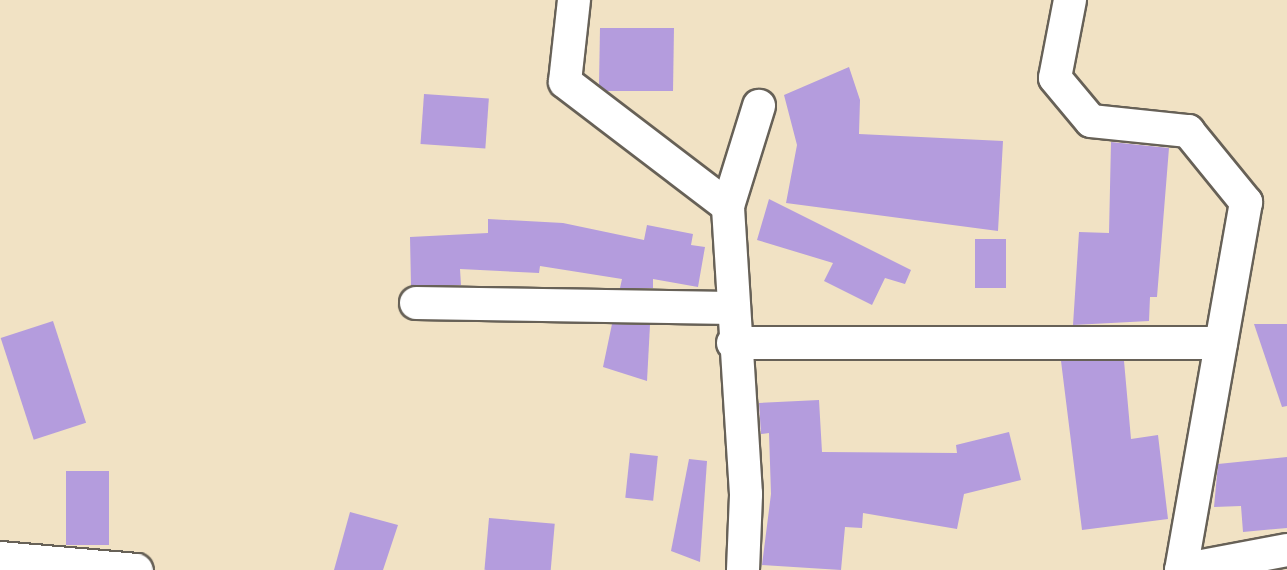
<!DOCTYPE html>
<html>
<head>
<meta charset="utf-8">
<style>
	body { margin:0 }
	#map { position:relative; width:1287px; height:570px; overflow:hidden; background:#f1e2c4; font-family:"Libre Caslon Text",serif }
	div>[style] { position:absolute }
	[style*='--x'] { left:calc(var(--x)*1px); top:calc(var(--y)*1px); width:calc(var(--w)*1px); rotate:calc(var(--a)*1deg) }
	.building>* { inset:0; background:#b49cdd; transform-origin:0 0 }
	.roads { filter:drop-shadow(2px 0 #676157) drop-shadow(-2px 0 #676157) drop-shadow(0 2px #676157) drop-shadow(0 -2px #676157) }
	.minor>* { height:32px; margin:-16px; padding:0 16px; transform-origin:16px; border-radius:16px; background:#fff }
	span { translate:-50% -50%; white-space:nowrap; text-align:center; line-height:1.15; -webkit-text-stroke:5px #fcf5e5; paint-order:stroke }
</style>
</head>
<body>
<div id="map">
	<div class="building">
		<i style="clip-path:polygon(600px 28px,674px 28px,673px 91px,607px 91px,599px 85px)"></i>
		<i style="clip-path:polygon(849px 67px,860px 100px,859px 134px,1003px 141px,998px 231px,786px 203px,797px 145px,784px 95px)"></i>
		<i style="left:424px;top:94px;width:65px;height:50px;rotate:4deg"></i>
		<i style="clip-path:polygon(1111px 142px,1169px 148px,1157px 297px,1150px 297px,1149px 321px,1073px 325px,1079px 232px,1109px 233px)"></i>
		<i style="clip-path:polygon(769px 199px,911px 270px,905px 284px,885px 278px,872px 305px,824px 281px,833px 263px,757px 240px)"></i>
		<i style="clip-path:polygon(488px 219px,563px 223px,644px 240px,647px 225px,693px 234px,691px 245px,705px 247px,698px 287px,653px 279px,653px 288px,620px 288px,622px 279px,540px 266px,539px 273px,460px 269px,461px 285px,411px 286px,410px 237px,488px 233px)"></i>
		<i style="left:975px;top:239px;width:31px;height:49px"></i>
		<i style="left:53px;top:321px;width:107px;height:55px;rotate:72deg"></i>
		<i style="clip-path:polygon(612px 324px,650px 325px,647px 381px,603px 367px)"></i>
		<i style="clip-path:polygon(1254px 324px,1287px 324px,1287px 406px,1282px 407px)"></i>
		<i style="clip-path:polygon(1061px 361px,1124px 361px,1131px 439px,1158px 435px,1168px 519px,1082px 530px)"></i>
		<i style="clip-path:polygon(819px 400px,822px 452px,957px 453px,956px 445px,1009px 432px,1021px 480px,964px 494px,957px 529px,863px 513px,862px 528px,845px 527px,841px 570px,762px 565px,771px 494px,769px 433px,761px 434px,759px 403px)"></i>
		<i style="left:630px;top:453px;width:28px;height:45px;rotate:6deg"></i>
		<i style="clip-path:polygon(1287px 457px,1287px 528px,1243px 532px,1241px 506px,1214px 507px,1218px 464px)"></i>
		<i style="clip-path:polygon(689px 459px,707px 461px,700px 562px,671px 551px)"></i>
		<i style="left:66px;top:471px;width:43px;height:74px"></i>
		<i style="clip-path:polygon(350px 512px,398px 525px,383px 570px,334px 570px)"></i>
		<i style="left:489px;top:518px;width:66px;height:52px;rotate:5deg"></i>
	</div>
	<div class="roads">
		<div class="minor">
			<i style="--x:574;--y:0;--w:82;--a:96.3"></i>
			<i style="--x:565;--y:82;--w:205;--a:37.3"></i>
			<i style="--x:1070;--y:0;--w:79;--a:100.9"></i>
			<i style="--x:1055;--y:78;--w:56;--a:50.1"></i>
			<i style="--x:1091;--y:121;--w:98;--a:5.9"></i>
			<i style="--x:1188;--y:131;--w:92;--a:50.8"></i>
			<i style="--x:1246;--y:202;--w:374;--a:100"></i>
			<i style="--x:416;--y:303;--w:316;--a:0.9"></i>
			<i style="--x:733;--y:343;--w:488;--a:0"></i>
			<i style="--x:0;--y:558;--w:137;--a:5"></i>
			<i style="--x:743;--y:570;--w:76;--a:-87.7"></i>
			<i style="--x:746;--y:494;--w:289;--a:-93.6"></i>
			<i style="--x:728;--y:206;--w:105;--a:-72.8"></i>
			<i style="--x:1181;--y:570;--w:108;--a:-10.7"></i>
		</div>
	</div>
</div>
</body>
</html>
